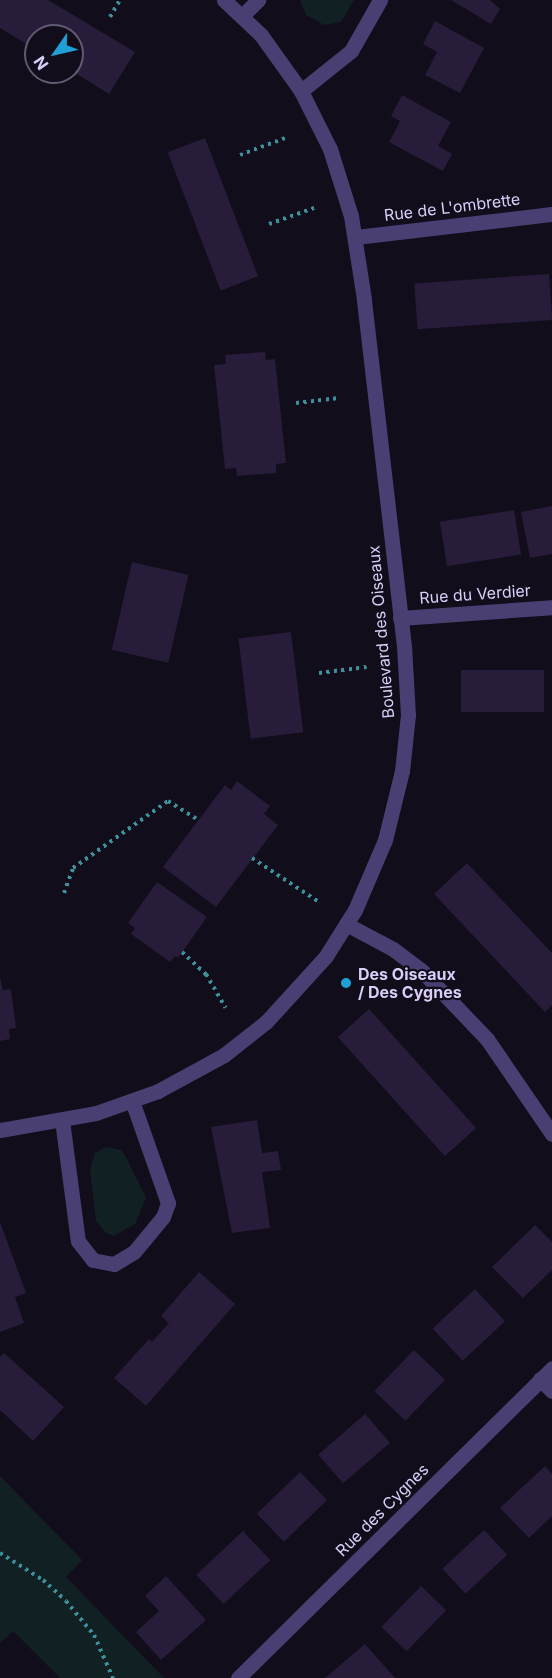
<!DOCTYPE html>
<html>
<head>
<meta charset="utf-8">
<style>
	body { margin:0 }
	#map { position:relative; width:552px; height:1678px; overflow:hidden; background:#120d1a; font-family:Inter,sans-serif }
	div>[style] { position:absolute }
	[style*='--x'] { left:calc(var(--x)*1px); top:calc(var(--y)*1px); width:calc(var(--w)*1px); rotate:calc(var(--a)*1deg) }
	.green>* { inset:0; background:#112123 }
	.building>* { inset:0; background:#271c39; transform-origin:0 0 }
	.path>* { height:4px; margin-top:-2px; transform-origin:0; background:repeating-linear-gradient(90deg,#3c919d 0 3px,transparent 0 7.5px) }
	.minor>* { height:15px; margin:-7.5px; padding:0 7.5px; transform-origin:7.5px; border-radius:7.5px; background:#4a3f73 }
	.dots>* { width:16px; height:16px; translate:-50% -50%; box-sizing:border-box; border:3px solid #120d1a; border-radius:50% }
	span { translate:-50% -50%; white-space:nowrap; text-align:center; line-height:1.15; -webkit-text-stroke:4.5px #120d1a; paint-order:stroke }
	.street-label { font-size:16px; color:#dacdf8 }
	.poi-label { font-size:16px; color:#dacdf8; font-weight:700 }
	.left { translate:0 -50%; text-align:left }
	.north { position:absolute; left:24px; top:24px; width:60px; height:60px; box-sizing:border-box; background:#120d1a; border:2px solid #625a73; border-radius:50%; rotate:236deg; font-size:16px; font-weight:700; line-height:24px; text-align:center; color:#dacdf8 }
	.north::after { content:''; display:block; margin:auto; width:21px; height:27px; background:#1ea0d4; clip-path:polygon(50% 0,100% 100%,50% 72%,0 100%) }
</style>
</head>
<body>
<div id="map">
	<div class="green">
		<i style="clip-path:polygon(300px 0,354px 0,341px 22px,324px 25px,306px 15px)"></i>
		<i style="clip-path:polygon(106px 1147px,121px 1150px,126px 1157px,146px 1198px,135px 1224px,114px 1236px,106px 1233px,96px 1221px,90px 1169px,95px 1153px)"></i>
		<i style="clip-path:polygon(0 1476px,82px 1560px,66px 1577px,164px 1678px,60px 1678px,13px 1631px,0 1643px)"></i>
	</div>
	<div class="building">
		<i style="clip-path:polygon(0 0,48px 0,135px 52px,109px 94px,72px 71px,72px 36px,36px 36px,36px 50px,0 28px)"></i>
		<i style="clip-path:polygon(451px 0,490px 0,500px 9px,491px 24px)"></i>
		<i style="clip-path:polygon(435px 21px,484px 48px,460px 93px,425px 75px,437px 52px,423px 44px)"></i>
		<i style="clip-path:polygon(402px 95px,451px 122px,438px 146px,452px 154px,443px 171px,389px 142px,400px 121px,391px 116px)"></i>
		<i style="left:205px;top:138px;width:148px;height:40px;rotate:69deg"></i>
		<i style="left:549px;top:274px;width:46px;height:135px;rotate:86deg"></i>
		<i style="clip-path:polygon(265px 352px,266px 360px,275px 359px,286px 463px,276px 464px,276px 473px,237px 476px,236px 468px,225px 469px,214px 365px,226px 364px,225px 355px)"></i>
		<i style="clip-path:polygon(552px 506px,552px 554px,530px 558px,521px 512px)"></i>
		<i style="left:514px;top:510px;width:45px;height:75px;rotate:81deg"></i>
		<i style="left:132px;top:562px;width:58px;height:90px;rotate:13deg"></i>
		<i style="left:291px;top:632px;width:101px;height:53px;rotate:83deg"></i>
		<i style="left:544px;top:670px;width:42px;height:83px;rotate:90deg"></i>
		<i style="clip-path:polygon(237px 781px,270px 806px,264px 814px,278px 825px,216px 907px,163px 867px,225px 785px,231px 790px)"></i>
		<i style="clip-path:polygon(467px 863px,552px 953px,552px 1005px,545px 1012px,434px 894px)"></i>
		<i style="clip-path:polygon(157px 882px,207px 917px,178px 958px,175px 956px,170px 962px,131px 934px,135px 928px,128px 923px)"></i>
		<i style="clip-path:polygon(0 977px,3px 990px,11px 989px,16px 1028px,9px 1029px,10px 1039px,0 1041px)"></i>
		<i style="left:369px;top:1009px;width:160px;height:42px;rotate:48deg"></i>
		<i style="clip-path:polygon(257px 1120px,262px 1153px,278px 1151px,281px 1170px,262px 1172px,270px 1228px,232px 1233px,211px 1127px)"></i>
		<i style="clip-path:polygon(0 1222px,26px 1293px,15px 1297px,24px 1323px,0 1332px)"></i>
		<i style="clip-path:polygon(535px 1225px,552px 1242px,552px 1270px,523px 1298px,492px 1267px)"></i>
		<i style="clip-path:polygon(199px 1272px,235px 1304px,146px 1406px,114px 1378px,149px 1339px,152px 1342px,169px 1323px,161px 1316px)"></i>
		<i style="left:475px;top:1289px;width:44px;height:58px;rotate:47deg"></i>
		<i style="left:414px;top:1350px;width:43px;height:57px;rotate:44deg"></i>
		<i style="clip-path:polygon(4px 1353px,64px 1407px,33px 1441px,0 1410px,0 1357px)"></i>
		<i style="left:365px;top:1414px;width:38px;height:62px;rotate:49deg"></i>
		<i style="clip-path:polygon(545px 1466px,552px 1474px,552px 1516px,529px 1538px,500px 1508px)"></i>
		<i style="left:300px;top:1472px;width:39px;height:60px;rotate:46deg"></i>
		<i style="left:484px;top:1530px;width:34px;height:57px;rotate:47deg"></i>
		<i style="left:243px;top:1531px;width:40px;height:64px;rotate:47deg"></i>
		<i style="clip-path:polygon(166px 1576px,206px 1620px,161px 1660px,136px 1632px,159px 1611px,145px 1596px)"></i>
		<i style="left:421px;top:1586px;width:35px;height:57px;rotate:44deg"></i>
		<i style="clip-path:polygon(365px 1644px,395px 1678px,325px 1678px)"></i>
	</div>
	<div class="path">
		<i style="--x:110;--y:17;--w:20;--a:-60"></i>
		<i style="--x:240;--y:155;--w:48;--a:-20.7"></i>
		<i style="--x:269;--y:224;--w:48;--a:-19.6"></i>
		<i style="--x:296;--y:403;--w:43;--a:-6.6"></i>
		<i style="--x:319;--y:673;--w:48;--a:-7.1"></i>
		<i style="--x:252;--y:858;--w:80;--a:33.3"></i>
		<i style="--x:64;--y:893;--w:27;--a:-70"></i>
		<i style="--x:73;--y:868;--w:116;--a:-35.2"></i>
		<i style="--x:168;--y:801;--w:36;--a:32"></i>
		<i style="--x:182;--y:952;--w:33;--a:43"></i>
		<i style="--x:206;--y:974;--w:39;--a:60"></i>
		<i style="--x:0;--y:1553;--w:51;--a:32.1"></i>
		<i style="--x:43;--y:1580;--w:31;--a:42"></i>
		<i style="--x:66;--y:1601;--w:44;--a:50.5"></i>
		<i style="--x:94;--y:1635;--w:47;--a:66.2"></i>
	</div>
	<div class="minor">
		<i style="--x:242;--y:16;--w:23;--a:-45"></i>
		<i style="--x:301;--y:91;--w:64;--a:-38.7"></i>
		<i style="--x:351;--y:51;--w:59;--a:-60.4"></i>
		<i style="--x:356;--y:237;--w:197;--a:-6.7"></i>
		<i style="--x:400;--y:618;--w:152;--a:-4.1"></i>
		<i style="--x:346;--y:924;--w:53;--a:28"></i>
		<i style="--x:393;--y:949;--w:36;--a:37"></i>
		<i style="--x:422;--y:971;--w:94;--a:46.3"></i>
		<i style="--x:487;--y:1039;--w:115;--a:55.6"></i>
		<i style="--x:62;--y:1120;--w:122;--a:82.5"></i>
		<i style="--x:78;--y:1241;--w:24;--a:52"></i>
		<i style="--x:93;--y:1260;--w:21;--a:11"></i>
		<i style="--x:114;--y:1264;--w:23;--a:-31"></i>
		<i style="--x:134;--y:1252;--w:45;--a:-50.4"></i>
		<i style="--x:163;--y:1217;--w:15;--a:-70"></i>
		<i style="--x:168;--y:1203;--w:108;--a:-109.4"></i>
		<i style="--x:0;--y:1130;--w:97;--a:-10"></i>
		<i style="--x:96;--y:1113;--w:66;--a:-19.5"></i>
		<i style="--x:158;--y:1091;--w:75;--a:-28.6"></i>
		<i style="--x:224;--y:1055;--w:53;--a:-38.2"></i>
		<i style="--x:266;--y:1022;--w:89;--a:-47.7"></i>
		<i style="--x:326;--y:956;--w:54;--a:-57.8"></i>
		<i style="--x:355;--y:910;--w:76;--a:-66.8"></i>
		<i style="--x:385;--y:840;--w:71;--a:-76.2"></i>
		<i style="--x:402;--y:771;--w:56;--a:-83.9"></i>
		<i style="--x:408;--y:715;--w:69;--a:-93.3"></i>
		<i style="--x:404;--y:646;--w:349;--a:-96.6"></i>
		<i style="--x:364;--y:299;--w:84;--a:-98.9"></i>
		<i style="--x:351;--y:216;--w:70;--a:-107.4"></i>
		<i style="--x:330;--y:149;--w:65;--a:-116.6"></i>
		<i style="--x:301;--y:91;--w:69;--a:-125.5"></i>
		<i style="--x:261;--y:35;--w:51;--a:-136.6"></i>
		<i style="--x:540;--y:1379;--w:17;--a:45"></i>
		<i style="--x:238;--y:1678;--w:441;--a:-44.6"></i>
	</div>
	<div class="dots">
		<i style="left:346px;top:983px;background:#1ea0d4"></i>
	</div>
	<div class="street-label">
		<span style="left:452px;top:207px;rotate:-7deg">Rue de L'ombrette</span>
		<span style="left:475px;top:594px;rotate:-4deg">Rue du Verdier</span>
		<span style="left:381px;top:632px;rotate:-95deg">Boulevard des Oiseaux</span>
		<span style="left:382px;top:1510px;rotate:-45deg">Rue des Cygnes</span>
	</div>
	<div class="poi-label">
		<span class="left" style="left:358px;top:983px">Des Oiseaux<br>/ Des Cygnes</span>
	</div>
	<div class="north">N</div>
</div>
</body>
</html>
